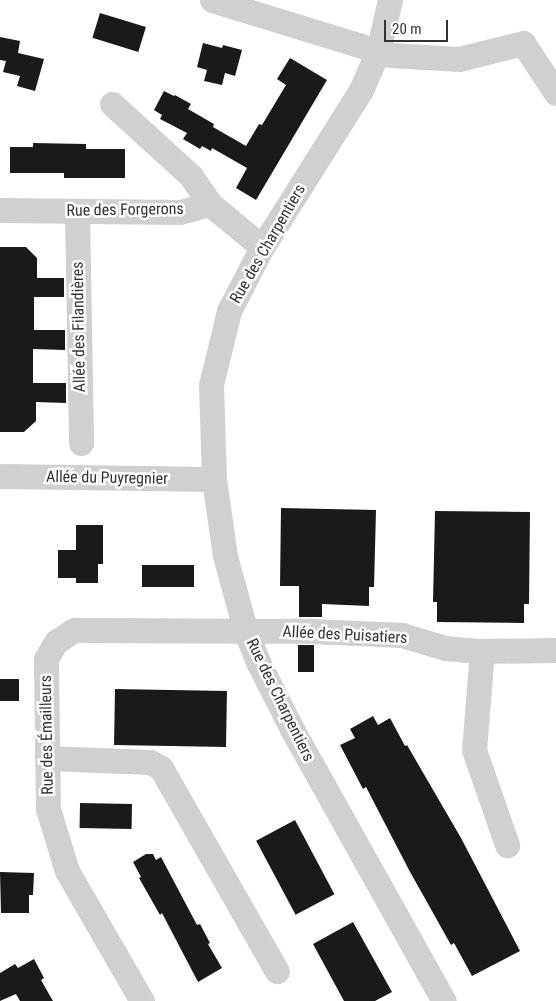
<!DOCTYPE html>
<html>
<head>
<meta charset="utf-8">
<style>
	body { margin:0 }
	#map { position:relative; width:556px; height:1001px; overflow:hidden; background:#fff; font-family:"Roboto Condensed",sans-serif }
	div>[style] { position:absolute }
	[style*='--x'] { left:calc(var(--x)*1px); top:calc(var(--y)*1px); width:calc(var(--w)*1px); rotate:calc(var(--a)*1deg) }
	.building>* { inset:0; background:#1a1a1a; transform-origin:0 0 }
	.minor>* { height:25px; margin:-12.5px; padding:0 12.5px; transform-origin:12.5px; border-radius:12.5px; background:#d0d0d0 }
	span { translate:-50% -50%; white-space:nowrap; text-align:center; line-height:1.15; -webkit-text-stroke:5px #fff; paint-order:stroke }
	.street-label { font-size:16px; color:#333 }
	.scale { position:absolute; left:384px; top:20px; width:64px; height:22px; box-sizing:border-box; border:2px solid #333; border-top:0; padding-left:6px; font-size:15px; line-height:18px; white-space:nowrap; color:#333; -webkit-text-stroke:4px #fff; paint-order:stroke }
</style>
</head>
<body>
<div id="map">
	<div class="building">
		<i style="left:100px;top:13px;width:48px;height:26px;rotate:17deg"></i>
		<i style="clip-path:polygon(0 37px,20px 41px,18px 53px,44px 59px,35px 91px,17px 86px,20px 76px,3px 72px,6px 61px,0 60px)"></i>
		<i style="clip-path:polygon(203px 43px,222px 48px,223px 45px,242px 50px,235px 76px,225px 73px,222px 85px,204px 81px,207px 70px,197px 67px)"></i>
		<i style="clip-path:polygon(290px 58px,327px 80px,256px 200px,236px 188px,247px 168px,212px 148px,211px 151px,202px 146px,200px 149px,183px 139px,187px 133px,160px 119px,162px 115px,154px 110px,164px 91px,174px 96px,175px 95px,191px 104px,188px 109px,214px 124px,213px 127px,246px 146px,259px 124px,262px 125px,286px 85px,277px 79px)"></i>
		<i style="clip-path:polygon(33px 143px,86px 144px,86px 149px,125px 149px,125px 178px,64px 178px,64px 173px,10px 173px,10px 147px,33px 147px)"></i>
		<i style="clip-path:polygon(0 247px,26px 247px,37px 258px,37px 278px,64px 278px,64px 297px,34px 297px,34px 330px,65px 330px,65px 350px,33px 349px,33px 383px,66px 383px,66px 403px,36px 402px,36px 421px,24px 432px,0 432px)"></i>
		<i style="clip-path:polygon(281px 508px,376px 510px,374px 587px,369px 587px,369px 606px,322px 604px,322px 617px,299px 617px,299px 586px,280px 586px)"></i>
		<i style="clip-path:polygon(435px 511px,530px 512px,529px 604px,524px 604px,524px 623px,437px 622px,437px 602px,433px 602px)"></i>
		<i style="clip-path:polygon(76px 525px,103px 525px,103px 564px,98px 564px,98px 583px,76px 583px,76px 578px,58px 578px,58px 550px,76px 550px)"></i>
		<i style="left:142px;top:565px;width:52px;height:22px"></i>
		<i style="left:298px;top:645px;width:16px;height:27px"></i>
		<i style="left:19px;top:679px;width:22px;height:19px;rotate:90deg"></i>
		<i style="left:115px;top:689px;width:112px;height:56px;rotate:1deg"></i>
		<i style="clip-path:polygon(373px 716px,378px 725px,390px 718px,405px 746px,407px 745px,461px 838px,520px 951px,472px 976px,454px 943px,451px 945px,409px 870px,366px 787px,363px 789px,340px 745px,355px 738px,350px 729px)"></i>
		<i style="left:80px;top:803px;width:52px;height:25px;rotate:1deg"></i>
		<i style="left:295px;top:820px;width:84px;height:44px;rotate:62deg"></i>
		<i style="clip-path:polygon(146px 854px,153px 854px,156px 860px,161px 857px,197px 925px,200px 924px,210px 943px,208px 944px,222px 968px,198px 982px,162px 913px,160px 915px,139px 878px,141px 877px,133px 862px)"></i>
		<i style="clip-path:polygon(0 872px,34px 873px,33px 895px,29px 895px,29px 913px,1px 913px)"></i>
		<i style="clip-path:polygon(353px 922px,392px 992px,375px 1001px,344px 1001px,313px 944px)"></i>
		<i style="clip-path:polygon(34px 959px,44px 978px,41px 980px,53px 1001px,20px 1001px,16px 994px,0 1001px,0 973px,15px 964px,18px 968px)"></i>
	</div>
	<div class="minor">
		<i style="--x:212;--y:0;--w:174;--a:17.1"></i>
		<i style="--x:378;--y:51;--w:43;--a:113.6"></i>
		<i style="--x:361;--y:90;--w:186;--a:122.2"></i>
		<i style="--x:262;--y:247;--w:72;--a:117.3"></i>
		<i style="--x:229;--y:311;--w:76;--a:103.7"></i>
		<i style="--x:211;--y:385;--w:94;--a:88.2"></i>
		<i style="--x:214;--y:479;--w:78;--a:81.9"></i>
		<i style="--x:225;--y:556;--w:79;--a:74.6"></i>
		<i style="--x:246;--y:632;--w:35;--a:68"></i>
		<i style="--x:259;--y:664;--w:75;--a:63.1"></i>
		<i style="--x:293;--y:731;--w:309;--a:60.8"></i>
		<i style="--x:390;--y:0;--w:52;--a:103.2"></i>
		<i style="--x:378;--y:51;--w:13;--a:18"></i>
		<i style="--x:390;--y:55;--w:69;--a:3.3"></i>
		<i style="--x:459;--y:59;--w:66;--a:-14"></i>
		<i style="--x:523;--y:43;--w:60;--a:56.6"></i>
		<i style="--x:112;--y:104;--w:105;--a:42.3"></i>
		<i style="--x:190;--y:175;--w:35;--a:55"></i>
		<i style="--x:0;--y:210;--w:180;--a:0.6"></i>
		<i style="--x:180;--y:212;--w:31;--a:-15"></i>
		<i style="--x:210;--y:204;--w:67;--a:39.6"></i>
		<i style="--x:77;--y:211;--w:232;--a:89"></i>
		<i style="--x:0;--y:476;--w:214;--a:0.8"></i>
		<i style="--x:482;--y:651;--w:74;--a:-0.8"></i>
		<i style="--x:47;--y:758;--w:103;--a:2.2"></i>
		<i style="--x:150;--y:762;--w:13;--a:29"></i>
		<i style="--x:161;--y:768;--w:234;--a:60.3"></i>
		<i style="--x:142;--y:1001;--w:150;--a:-120"></i>
		<i style="--x:67;--y:871;--w:65;--a:-107"></i>
		<i style="--x:48;--y:809;--w:150;--a:-90.8"></i>
		<i style="--x:46;--y:659;--w:20;--a:-60"></i>
		<i style="--x:56;--y:642;--w:22;--a:-34"></i>
		<i style="--x:74;--y:630;--w:238;--a:0.2"></i>
		<i style="--x:312;--y:631;--w:90;--a:2.5"></i>
		<i style="--x:402;--y:635;--w:45;--a:16.8"></i>
		<i style="--x:445;--y:648;--w:37;--a:5"></i>
		<i style="--x:482;--y:651;--w:99;--a:94.6"></i>
		<i style="--x:474;--y:750;--w:101;--a:70.8"></i>
	</div>
	<div class="street-label">
		<span style="left:125px;top:210px;rotate:-1deg">Rue des Forgerons</span>
		<span style="left:268px;top:244px;rotate:-60deg">Rue des Charpentiers</span>
		<span style="left:79px;top:327px;rotate:-91deg">Allée des Filandières</span>
		<span style="left:107px;top:478px;rotate:1deg">Allée du Puyregnier</span>
		<span style="left:345px;top:635px;rotate:3deg">Allée des Puisatiers</span>
		<span style="left:280px;top:700px;rotate:64deg">Rue des Charpentiers</span>
		<span style="left:47px;top:735px;rotate:-91deg">Rue des Émailleurs</span>
	</div>
	<div class="scale">20 m</div>
</div>
</body>
</html>
